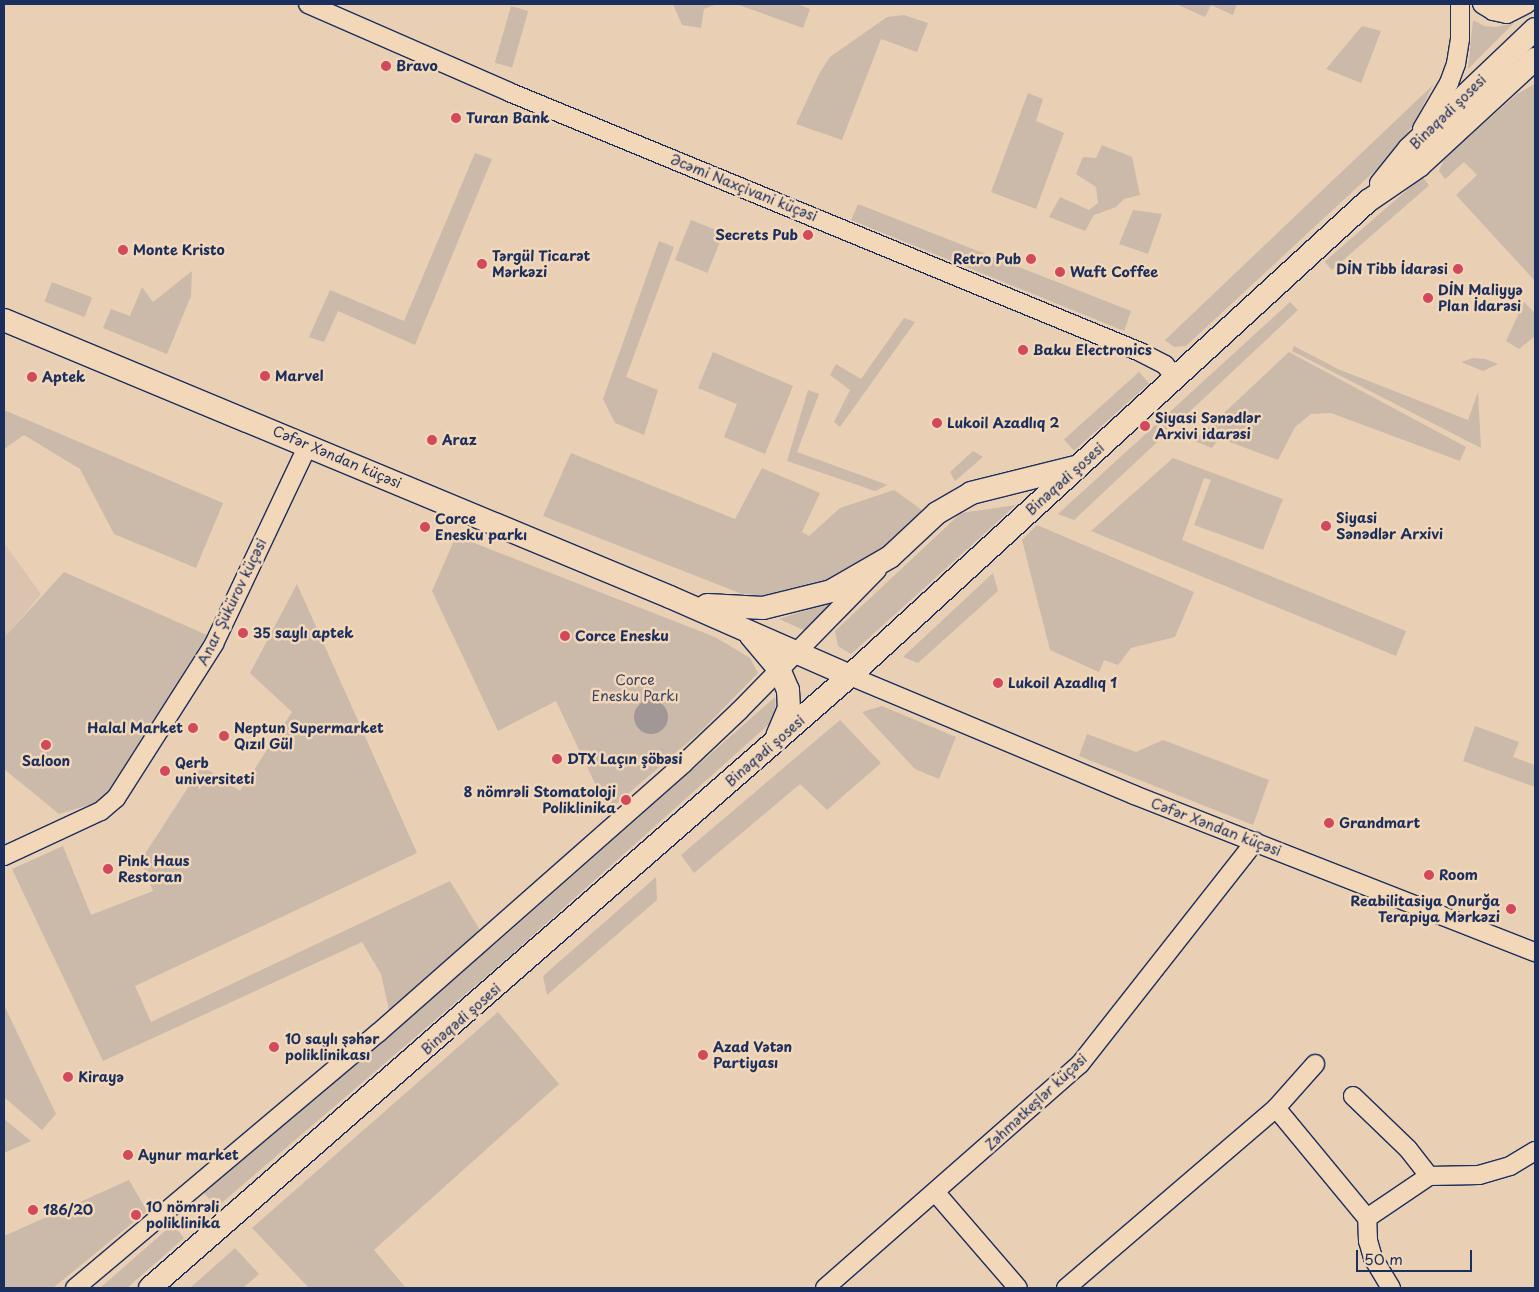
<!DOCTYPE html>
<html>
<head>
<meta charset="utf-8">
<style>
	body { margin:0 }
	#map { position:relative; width:1539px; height:1292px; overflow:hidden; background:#e9d0b5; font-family:"Playpen Sans",sans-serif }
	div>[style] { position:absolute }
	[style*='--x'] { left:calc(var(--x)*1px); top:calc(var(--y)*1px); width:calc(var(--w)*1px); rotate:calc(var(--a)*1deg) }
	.built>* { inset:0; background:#dac4af }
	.green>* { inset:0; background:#cbb9a9; transform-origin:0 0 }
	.water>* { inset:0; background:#a09796 }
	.round { border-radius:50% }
	.roads { filter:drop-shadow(1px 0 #1b2f5e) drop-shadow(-1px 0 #1b2f5e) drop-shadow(0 1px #1b2f5e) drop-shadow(0 -1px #1b2f5e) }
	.minor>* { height:18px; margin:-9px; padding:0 9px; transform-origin:9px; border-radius:9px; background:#f2d7b9 }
	.major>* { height:22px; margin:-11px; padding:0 11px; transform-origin:11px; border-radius:11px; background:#f2d7b9 }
	.dots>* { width:14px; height:14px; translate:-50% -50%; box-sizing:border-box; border:2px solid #f2d7b9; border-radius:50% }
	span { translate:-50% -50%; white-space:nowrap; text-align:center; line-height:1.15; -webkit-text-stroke:5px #f2d7b9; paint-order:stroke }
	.poi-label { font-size:14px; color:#1b2f5e; font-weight:700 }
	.left { translate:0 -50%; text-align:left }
	.right { translate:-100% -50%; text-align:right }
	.street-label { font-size:14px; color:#1b2f5e }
	.park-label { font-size:14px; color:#354469 }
	.frame { position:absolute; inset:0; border:5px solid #1b2f5e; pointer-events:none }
	.scale { position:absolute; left:1356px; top:1250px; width:116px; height:22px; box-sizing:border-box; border:2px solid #1b2f5e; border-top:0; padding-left:6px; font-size:15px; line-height:18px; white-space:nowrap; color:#1b2f5e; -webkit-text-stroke:4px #f2d7b9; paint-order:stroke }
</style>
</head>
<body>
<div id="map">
	<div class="built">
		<i style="clip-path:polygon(4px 543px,41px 594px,4px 639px)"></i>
	</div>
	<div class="green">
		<i style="clip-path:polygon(673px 4px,717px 4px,704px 9px,701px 28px,682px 25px)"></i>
		<i style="clip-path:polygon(736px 4px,797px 4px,810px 9px,803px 28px)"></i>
		<i style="clip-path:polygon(1176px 4px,1237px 4px,1233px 15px,1211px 5px,1205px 17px)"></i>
		<i style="left:511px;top:6px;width:18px;height:59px;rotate:16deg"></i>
		<i style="clip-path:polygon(904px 15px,928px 23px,917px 52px,881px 39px,842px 140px,796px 124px,819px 74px,830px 57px,887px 17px)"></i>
		<i style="clip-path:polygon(1473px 20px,1484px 26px,1496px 27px,1514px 23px,1468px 69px)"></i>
		<i style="clip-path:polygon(1362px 26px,1381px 31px,1361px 83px,1326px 69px)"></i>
		<i style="clip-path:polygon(1535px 84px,1535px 281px,1456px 195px,1477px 175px,1464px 162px,1445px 179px,1439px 171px,1444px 159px,1517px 94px)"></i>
		<i style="clip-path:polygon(1433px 85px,1413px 126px,1378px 168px,1186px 346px,1174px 347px,1165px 340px)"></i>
		<i style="clip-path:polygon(1028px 93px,1043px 99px,1036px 121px,1064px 133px,1036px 209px,991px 192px)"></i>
		<i style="clip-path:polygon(1102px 145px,1132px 157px,1140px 195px,1124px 199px,1116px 207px,1094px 215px,1085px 231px,1049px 217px,1060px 197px,1089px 210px,1098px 203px,1096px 187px,1076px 174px,1083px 157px,1096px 158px)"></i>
		<i style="clip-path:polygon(475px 153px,492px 159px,415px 345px,338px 311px,324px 342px,309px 337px,330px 290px,404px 321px)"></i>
		<i style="left:1422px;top:177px;width:11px;height:129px;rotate:49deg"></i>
		<i style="clip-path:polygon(858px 204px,1131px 311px,1124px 331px,851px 220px)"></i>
		<i style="clip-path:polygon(1133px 210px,1162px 214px,1148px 254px,1119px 244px)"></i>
		<i style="left:691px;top:220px;width:35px;height:43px;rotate:22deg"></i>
		<i style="clip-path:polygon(659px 241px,674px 247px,626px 377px,658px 390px,644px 435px,615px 423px,603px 399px)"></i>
		<i style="clip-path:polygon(192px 271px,191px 296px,167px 354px,103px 328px,111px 309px,130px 316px,142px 287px,153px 302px)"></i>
		<i style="left:52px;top:282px;width:43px;height:21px;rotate:21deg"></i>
		<i style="clip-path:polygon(1290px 302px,1298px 310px,1074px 520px,1058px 514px)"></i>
		<i style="clip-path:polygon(1524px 302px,1535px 313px,1535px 336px,1519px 349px,1506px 341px)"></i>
		<i style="clip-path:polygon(904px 318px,915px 322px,840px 427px,834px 422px,850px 390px,830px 375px,836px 364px,861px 379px)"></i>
		<i style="clip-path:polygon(1294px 346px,1338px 369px,1468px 420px,1478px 392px,1481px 448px,1292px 351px)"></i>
		<i style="clip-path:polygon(713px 352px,793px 386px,765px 454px,724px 437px,737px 404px,698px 388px)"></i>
		<i style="clip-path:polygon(1289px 352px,1466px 447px,1460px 461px,1331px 413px,1311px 414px,1295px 427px,1278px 460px,1219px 438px,1212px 448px,1194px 441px)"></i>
		<i style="clip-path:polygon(1473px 358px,1485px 359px,1498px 364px,1483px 371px,1461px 362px)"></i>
		<i style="left:1139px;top:372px;width:15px;height:101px;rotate:48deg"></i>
		<i style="clip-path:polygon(808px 390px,819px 394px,797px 452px,888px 485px,875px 491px,787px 461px)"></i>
		<i style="clip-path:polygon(4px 410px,223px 503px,196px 568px,114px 534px,80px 469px,24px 435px,4px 449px)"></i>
		<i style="clip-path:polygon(973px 451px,983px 457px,955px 481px,950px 472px)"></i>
		<i style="clip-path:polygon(571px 453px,735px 519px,762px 468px,820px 493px,802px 532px,809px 536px,840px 508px,894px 490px,922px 510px,879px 552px,833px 580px,776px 596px,742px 594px,543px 516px)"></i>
		<i style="clip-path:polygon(1173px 458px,1283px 499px,1263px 550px,1194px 525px,1211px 480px,1204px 478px,1182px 540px,1406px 631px,1396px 656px,1091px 531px)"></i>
		<i style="clip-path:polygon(1016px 505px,851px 654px,838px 646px,835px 631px,961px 513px)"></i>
		<i style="clip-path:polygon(1037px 525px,1194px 592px,1175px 637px,1131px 648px,1118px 665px,1104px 660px,1099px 672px,1050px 650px,1022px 540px)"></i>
		<i style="clip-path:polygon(456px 536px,715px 637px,750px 658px,758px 673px,699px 733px,608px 811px,556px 701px,498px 731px,432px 591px)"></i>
		<i style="clip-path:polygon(64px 572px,207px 635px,102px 801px,59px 814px,4px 769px,4px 638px)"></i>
		<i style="clip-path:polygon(993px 573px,998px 591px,918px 663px,903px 657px)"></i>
		<i style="clip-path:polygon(297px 584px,417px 853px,135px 986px,151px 1022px,450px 881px,491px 948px,775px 697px,776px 718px,504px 961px,217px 1207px,204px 1193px,393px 1028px,381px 974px,362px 942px,103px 1061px,12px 869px,63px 846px,91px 915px,153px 891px,141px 860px,202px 766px,240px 791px,292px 712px,250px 673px)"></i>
		<i style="clip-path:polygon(840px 599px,808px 632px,779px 619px)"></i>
		<i style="clip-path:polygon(882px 706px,956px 737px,939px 779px,915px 769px,862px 712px)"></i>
		<i style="clip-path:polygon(840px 720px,881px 763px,827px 810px,800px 784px,694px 873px,681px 855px)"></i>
		<i style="clip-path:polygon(1475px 726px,1519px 742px,1513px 757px,1535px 765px,1535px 787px,1463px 761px)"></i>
		<i style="clip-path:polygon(1087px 734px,1136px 752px,1163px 740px,1269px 780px,1253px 825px,1079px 756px)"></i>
		<i style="clip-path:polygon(656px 877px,657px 900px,547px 995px,543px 976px)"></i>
		<i style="clip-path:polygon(4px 1005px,56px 1114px,42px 1130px,4px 1097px)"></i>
		<i style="clip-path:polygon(498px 1012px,559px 1084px,374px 1250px,406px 1288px,309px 1288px,252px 1228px)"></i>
		<i style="clip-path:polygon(4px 1119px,31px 1141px,4px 1153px)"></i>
		<i style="clip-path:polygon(129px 1180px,147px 1211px,53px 1288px,4px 1288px,4px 1236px)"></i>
		<i style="clip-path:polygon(173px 1224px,184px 1238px,127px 1288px,100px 1288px)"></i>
		<i style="clip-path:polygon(235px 1248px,259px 1274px,243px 1288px,190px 1288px)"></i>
	</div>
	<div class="water">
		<i class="round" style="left:634px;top:700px;width:34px;height:34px"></i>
	</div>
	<div class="roads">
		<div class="minor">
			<i style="--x:308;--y:4;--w:219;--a:23.6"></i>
			<i style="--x:509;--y:92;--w:682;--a:22.39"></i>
			<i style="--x:1140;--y:352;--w:28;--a:27"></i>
			<i style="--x:1165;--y:365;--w:17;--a:50"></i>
			<i style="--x:1482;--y:4;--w:13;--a:32"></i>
			<i style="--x:1493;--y:11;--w:14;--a:12"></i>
			<i style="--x:1507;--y:14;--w:22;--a:-27"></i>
			<i style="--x:1422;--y:129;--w:53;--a:-59.6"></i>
			<i style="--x:1449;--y:83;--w:20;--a:-70"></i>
			<i style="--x:1456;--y:64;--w:25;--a:-81"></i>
			<i style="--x:1460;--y:39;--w:35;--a:-90"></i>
			<i style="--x:850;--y:676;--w:308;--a:22.7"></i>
			<i style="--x:1134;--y:795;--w:431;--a:21.4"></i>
			<i style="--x:4;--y:856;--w:107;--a:-24.9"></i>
			<i style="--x:101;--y:811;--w:20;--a:-41"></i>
			<i style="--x:116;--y:798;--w:183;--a:-57.5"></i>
			<i style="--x:214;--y:644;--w:220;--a:-64.7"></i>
			<i style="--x:1353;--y:1096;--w:76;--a:43.9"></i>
			<i style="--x:1408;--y:1149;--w:34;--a:52"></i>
			<i style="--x:1276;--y:1108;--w:143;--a:50.4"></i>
			<i style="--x:936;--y:1193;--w:125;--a:49.2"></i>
			<i style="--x:75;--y:1288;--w:396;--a:-40.1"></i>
			<i style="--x:378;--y:1033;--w:407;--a:-41.4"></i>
			<i style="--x:683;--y:764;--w:77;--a:-43.4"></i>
			<i style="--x:739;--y:711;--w:197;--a:-45.6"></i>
			<i style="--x:825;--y:1288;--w:339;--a:-41.3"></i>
			<i style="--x:1080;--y:1064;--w:283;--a:-51.8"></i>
			<i style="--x:1066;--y:1288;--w:277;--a:-40.6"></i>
			<i style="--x:1276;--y:1108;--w:59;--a:-48.4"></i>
			<i style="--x:1391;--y:1288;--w:35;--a:-121"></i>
			<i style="--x:1373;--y:1258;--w:18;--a:-106"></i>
			<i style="--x:1368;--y:1241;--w:23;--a:-92"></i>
			<i style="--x:1367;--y:1218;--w:75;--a:-34.1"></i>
			<i style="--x:1429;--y:1176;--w:50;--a:-1.1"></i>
			<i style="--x:1479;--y:1175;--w:32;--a:-16"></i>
			<i style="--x:1510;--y:1166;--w:29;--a:-31"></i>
		</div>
		<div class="major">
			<i style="--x:1381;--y:184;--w:45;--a:-51.3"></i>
			<i style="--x:1409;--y:149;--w:174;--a:-43.6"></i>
			<i style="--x:4;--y:320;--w:721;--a:22.58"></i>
			<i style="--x:670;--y:597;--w:197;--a:23.7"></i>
			<i style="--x:707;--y:605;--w:56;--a:3.1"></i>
			<i style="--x:763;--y:608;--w:70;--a:-14"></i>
			<i style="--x:831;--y:591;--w:68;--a:-30"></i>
			<i style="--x:890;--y:557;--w:64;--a:-43.1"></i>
			<i style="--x:937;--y:513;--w:39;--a:-30"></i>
			<i style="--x:971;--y:493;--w:111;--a:-14"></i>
			<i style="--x:751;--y:636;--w:43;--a:49.7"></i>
			<i style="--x:779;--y:669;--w:23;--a:67"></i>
			<i style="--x:788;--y:690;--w:18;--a:87"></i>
			<i style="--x:789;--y:708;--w:30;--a:113"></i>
			<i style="--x:150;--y:1288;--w:934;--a:-41.18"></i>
			<i style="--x:853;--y:673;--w:699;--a:-42.51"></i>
			<i style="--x:1368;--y:201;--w:62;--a:-34.5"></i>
			<i style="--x:1419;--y:166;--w:158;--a:-42.7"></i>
		</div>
	</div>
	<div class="dots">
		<i style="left:386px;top:66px;background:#d1495b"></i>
		<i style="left:456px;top:118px;background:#d1495b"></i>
		<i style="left:808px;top:235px;background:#d1495b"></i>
		<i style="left:123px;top:250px;background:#d1495b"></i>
		<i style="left:1031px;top:259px;background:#d1495b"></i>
		<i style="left:482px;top:264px;background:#d1495b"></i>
		<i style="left:1458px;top:269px;background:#d1495b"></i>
		<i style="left:1060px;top:272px;background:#d1495b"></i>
		<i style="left:1428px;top:298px;background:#d1495b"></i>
		<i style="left:1023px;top:350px;background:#d1495b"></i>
		<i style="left:265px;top:376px;background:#d1495b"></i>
		<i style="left:32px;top:377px;background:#d1495b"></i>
		<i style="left:937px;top:423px;background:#d1495b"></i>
		<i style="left:1145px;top:426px;background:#d1495b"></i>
		<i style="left:432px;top:440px;background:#d1495b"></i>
		<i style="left:1326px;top:526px;background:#d1495b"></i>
		<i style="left:425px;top:527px;background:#d1495b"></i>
		<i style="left:243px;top:633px;background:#d1495b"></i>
		<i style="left:565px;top:636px;background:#d1495b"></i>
		<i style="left:998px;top:683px;background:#d1495b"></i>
		<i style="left:193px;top:728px;background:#d1495b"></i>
		<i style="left:224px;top:736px;background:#d1495b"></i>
		<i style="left:46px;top:745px;background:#d1495b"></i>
		<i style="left:557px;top:759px;background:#d1495b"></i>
		<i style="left:165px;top:771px;background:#d1495b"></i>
		<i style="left:626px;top:800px;background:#d1495b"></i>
		<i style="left:1329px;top:823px;background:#d1495b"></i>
		<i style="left:108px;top:869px;background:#d1495b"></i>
		<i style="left:1429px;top:875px;background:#d1495b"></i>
		<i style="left:1511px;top:909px;background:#d1495b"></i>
		<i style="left:274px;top:1047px;background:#d1495b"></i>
		<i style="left:703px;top:1055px;background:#d1495b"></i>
		<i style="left:68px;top:1077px;background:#d1495b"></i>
		<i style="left:128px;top:1155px;background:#d1495b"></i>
		<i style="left:33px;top:1210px;background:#d1495b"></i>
		<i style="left:136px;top:1215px;background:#d1495b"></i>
	</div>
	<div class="poi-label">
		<span class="left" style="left:396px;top:66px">Bravo</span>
		<span class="left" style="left:466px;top:118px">Turan Bank</span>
		<span class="right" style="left:798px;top:235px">Secrets Pub</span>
		<span class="left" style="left:133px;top:250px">Monte Kristo</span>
		<span class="left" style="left:492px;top:264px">Tərgül Ticarət<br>Mərkəzi</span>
		<span class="right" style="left:1021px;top:259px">Retro Pub</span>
		<span class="right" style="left:1448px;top:269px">DİN Tibb İdarəsi</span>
		<span class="left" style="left:1070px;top:272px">Waft Coffee</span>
		<span class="left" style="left:1438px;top:298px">DİN Maliyyə<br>Plan İdarəsi</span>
		<span class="left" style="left:1033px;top:350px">Baku Electronics</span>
		<span class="left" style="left:275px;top:376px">Marvel</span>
		<span class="left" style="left:42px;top:377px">Aptek</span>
		<span class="left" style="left:1155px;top:426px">Siyasi Sənədlər<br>Arxivi idarəsi</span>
		<span class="left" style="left:947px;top:423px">Lukoil Azadlıq 2</span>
		<span class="left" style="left:442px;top:440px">Araz</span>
		<span class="left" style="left:1336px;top:526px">Siyasi<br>Sənədlər Arxivi</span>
		<span class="left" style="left:435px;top:527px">Corce<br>Enesku parkı</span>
		<span class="left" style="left:253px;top:633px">35 saylı aptek</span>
		<span class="left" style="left:575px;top:636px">Corce Enesku</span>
		<span class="left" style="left:1008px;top:683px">Lukoil Azadlıq 1</span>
		<span class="right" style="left:183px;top:728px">Halal Market</span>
		<span class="left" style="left:234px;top:736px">Neptun Supermarket<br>Qızıl Gül</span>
		<span class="left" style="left:567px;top:759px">DTX Laçın şöbəsi</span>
		<span style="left:46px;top:761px">Saloon</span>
		<span class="left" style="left:175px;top:771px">Qerb<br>universiteti</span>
		<span class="right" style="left:616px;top:800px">8 nömrəli Stomatoloji<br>Poliklinika</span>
		<span class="left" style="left:1339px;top:823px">Grandmart</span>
		<span class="left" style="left:118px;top:869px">Pink Haus<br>Restoran</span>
		<span class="left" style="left:1439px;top:875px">Room</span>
		<span class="right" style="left:1500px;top:909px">Reabilitasiya Onurğa<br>Terapiya Mərkəzi</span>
		<span class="left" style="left:285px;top:1047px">10 saylı şəhər<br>poliklinikası</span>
		<span class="left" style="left:713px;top:1055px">Azad Vətən<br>Partiyası</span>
		<span class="left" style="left:78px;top:1077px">Kirayə</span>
		<span class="left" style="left:138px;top:1155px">Aynur market</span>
		<span class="left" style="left:146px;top:1215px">10 nömrəli<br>poliklinika</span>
		<span class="left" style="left:43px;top:1210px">186/20</span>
	</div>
	<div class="street-label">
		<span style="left:1448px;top:112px;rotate:-44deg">Binəqədi şosesi</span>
		<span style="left:744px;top:188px;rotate:22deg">Əcəmi Naxçivani küçəsi</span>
		<span style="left:337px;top:457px;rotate:23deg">Cəfər Xəndan küçəsi</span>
		<span style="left:1065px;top:479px;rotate:-42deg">Binəqədi şosesi</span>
		<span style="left:232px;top:602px;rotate:-64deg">Anar Şükürov küçəsi</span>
		<span style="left:765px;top:751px;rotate:-41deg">Binəqədi şosesi</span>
		<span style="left:1216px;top:827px;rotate:21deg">Cəfər Xəndan küçəsi</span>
		<span style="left:461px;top:1019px;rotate:-41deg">Binəqədi şosesi</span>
		<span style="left:1036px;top:1102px;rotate:-43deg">Zəhmətkeşlər küçəsi</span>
	</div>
	<div class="park-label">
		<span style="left:635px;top:688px">Corce<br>Enesku Parkı</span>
	</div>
	<div class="frame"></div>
	<div class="scale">50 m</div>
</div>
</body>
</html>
